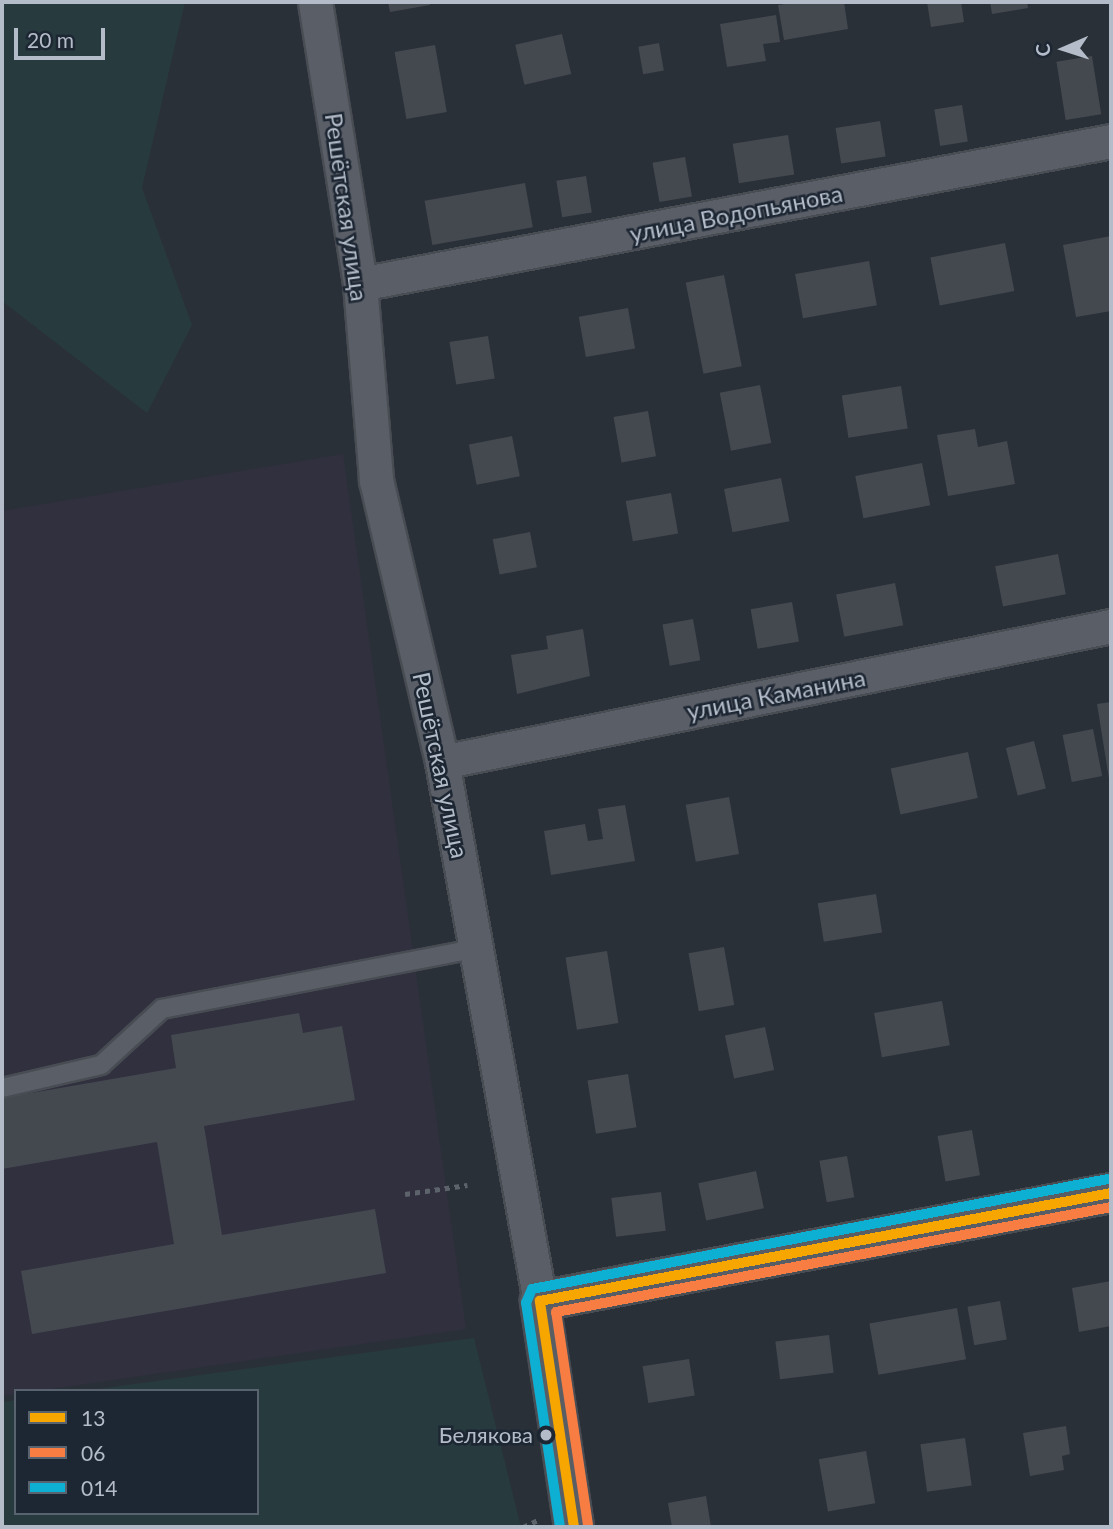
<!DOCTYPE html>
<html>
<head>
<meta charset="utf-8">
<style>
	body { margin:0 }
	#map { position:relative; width:1113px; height:1529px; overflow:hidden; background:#2a3038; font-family:Lato,sans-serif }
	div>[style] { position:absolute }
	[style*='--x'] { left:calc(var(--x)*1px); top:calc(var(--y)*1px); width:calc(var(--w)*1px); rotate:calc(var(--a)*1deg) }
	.medical>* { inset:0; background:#31303e }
	.green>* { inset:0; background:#273a3e }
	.building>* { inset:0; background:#444950; transform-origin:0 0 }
	.path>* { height:4.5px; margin-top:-2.25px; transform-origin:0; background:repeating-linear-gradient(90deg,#5d636a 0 5px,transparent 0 10px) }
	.roads { filter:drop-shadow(2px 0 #484c53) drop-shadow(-2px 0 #484c53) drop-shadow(0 2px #484c53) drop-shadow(0 -2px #484c53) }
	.lane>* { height:18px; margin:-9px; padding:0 9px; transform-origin:9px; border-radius:9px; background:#5a5e66 }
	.street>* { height:33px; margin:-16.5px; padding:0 16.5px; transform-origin:16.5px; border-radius:16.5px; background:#5a5e66 }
	.secondary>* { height:38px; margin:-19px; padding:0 19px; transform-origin:19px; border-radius:19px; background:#595d64 }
	.bus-1>* { height:10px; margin:-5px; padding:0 5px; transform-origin:5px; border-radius:5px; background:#f7a600 }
	.bus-2>* { height:10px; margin:-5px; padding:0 5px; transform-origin:5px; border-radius:5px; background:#f77d43 }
	.bus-3>* { height:10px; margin:-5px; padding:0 5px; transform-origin:5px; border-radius:5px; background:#0dafd3 }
	.dots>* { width:19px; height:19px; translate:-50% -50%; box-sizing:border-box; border:4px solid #1d2633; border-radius:50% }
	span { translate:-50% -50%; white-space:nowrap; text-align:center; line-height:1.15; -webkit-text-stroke:5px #1d2633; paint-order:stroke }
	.bus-label { font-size:22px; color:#b4bcc9 }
	.right { translate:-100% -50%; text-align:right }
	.street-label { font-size:24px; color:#b4bcc9 }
	.frame { position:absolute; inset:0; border:4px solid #b4bcc9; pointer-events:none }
	.legend { position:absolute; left:14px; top:1389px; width:245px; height:126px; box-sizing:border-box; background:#1d2633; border:2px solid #59626f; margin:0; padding:9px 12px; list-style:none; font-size:21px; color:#b4bcc9 }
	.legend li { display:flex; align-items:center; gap:14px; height:35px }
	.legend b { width:35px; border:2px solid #59626f }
	.north { position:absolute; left:1029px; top:14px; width:70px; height:70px; -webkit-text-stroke:5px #1d2633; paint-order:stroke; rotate:267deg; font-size:19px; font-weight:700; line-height:28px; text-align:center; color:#b4bcc9 }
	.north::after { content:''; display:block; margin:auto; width:24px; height:32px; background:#b4bcc9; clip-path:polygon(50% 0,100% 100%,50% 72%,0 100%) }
	.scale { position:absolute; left:14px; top:28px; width:91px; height:32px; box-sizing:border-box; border:4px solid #b4bcc9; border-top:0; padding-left:9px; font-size:21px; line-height:24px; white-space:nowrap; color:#b4bcc9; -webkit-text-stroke:5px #1d2633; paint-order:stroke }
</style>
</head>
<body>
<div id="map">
	<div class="medical">
		<i style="clip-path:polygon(343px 454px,466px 1329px,2px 1396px,2px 511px)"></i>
	</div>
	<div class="green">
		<i style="clip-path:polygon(2px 2px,185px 2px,142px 188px,192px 325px,147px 413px,2px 301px)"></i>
		<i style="clip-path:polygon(474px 1338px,521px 1527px,2px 1527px,2px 1402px,16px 1400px,16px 1513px,257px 1513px,257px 1391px,83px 1391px)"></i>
	</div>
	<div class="building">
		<i style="clip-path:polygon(388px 2px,429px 2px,430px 5px,390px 12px)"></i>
		<i style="clip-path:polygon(800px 2px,844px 2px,848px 29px,784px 40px,778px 5px)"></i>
		<i style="clip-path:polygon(927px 2px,961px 2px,964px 22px,931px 27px)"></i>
		<i style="clip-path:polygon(990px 2px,1027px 2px,1028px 8px,992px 14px)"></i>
		<i style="clip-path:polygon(776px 15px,780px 42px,763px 44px,766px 61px,727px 67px,720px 24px)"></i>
		<i style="left:562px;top:34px;width:41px;height:48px;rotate:77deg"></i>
		<i style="left:659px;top:43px;width:28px;height:21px;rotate:80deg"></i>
		<i style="left:435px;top:45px;width:68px;height:41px;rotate:80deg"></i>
		<i style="left:1092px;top:56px;width:59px;height:36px;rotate:81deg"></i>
		<i style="left:962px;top:105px;width:37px;height:28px;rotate:81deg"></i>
		<i style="left:880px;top:121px;width:36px;height:45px;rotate:81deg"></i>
		<i style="left:788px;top:135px;width:40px;height:56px;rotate:81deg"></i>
		<i style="left:685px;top:157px;width:40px;height:33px;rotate:80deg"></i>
		<i style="left:586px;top:176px;width:37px;height:30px;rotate:81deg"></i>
		<i style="left:525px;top:183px;width:45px;height:102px;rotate:80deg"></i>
		<i style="clip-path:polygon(1111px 236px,1111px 311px,1076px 317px,1063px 245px)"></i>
		<i style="left:1005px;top:243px;width:49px;height:76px;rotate:79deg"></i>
		<i style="left:869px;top:261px;width:45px;height:75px;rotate:80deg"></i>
		<i style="left:724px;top:275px;width:93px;height:39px;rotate:79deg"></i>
		<i style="left:628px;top:308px;width:41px;height:50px;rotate:80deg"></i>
		<i style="left:488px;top:336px;width:43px;height:39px;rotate:81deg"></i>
		<i style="left:760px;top:385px;width:59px;height:41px;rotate:79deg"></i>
		<i style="left:901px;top:386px;width:43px;height:60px;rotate:81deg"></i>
		<i style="left:648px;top:411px;width:46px;height:35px;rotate:80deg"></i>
		<i style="clip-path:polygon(975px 429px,978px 447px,1007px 441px,1015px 484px,948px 496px,937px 435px)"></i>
		<i style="left:512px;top:436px;width:41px;height:44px;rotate:79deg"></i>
		<i style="left:922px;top:463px;width:43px;height:68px;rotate:79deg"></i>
		<i style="left:781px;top:478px;width:44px;height:58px;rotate:79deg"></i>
		<i style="left:671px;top:493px;width:41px;height:46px;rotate:80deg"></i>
		<i style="left:530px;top:532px;width:36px;height:38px;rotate:79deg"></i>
		<i style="left:1058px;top:554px;width:41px;height:64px;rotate:79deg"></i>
		<i style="left:895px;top:583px;width:43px;height:60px;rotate:79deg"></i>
		<i style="left:792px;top:602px;width:40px;height:42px;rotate:80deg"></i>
		<i style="left:693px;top:619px;width:42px;height:31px;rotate:80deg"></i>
		<i style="clip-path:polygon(583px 629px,590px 676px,517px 694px,511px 655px,548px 649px,546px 636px)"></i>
		<i style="clip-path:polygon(1111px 702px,1111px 785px,1110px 785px,1097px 704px)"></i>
		<i style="left:1093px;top:729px;width:48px;height:31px;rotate:79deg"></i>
		<i style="left:1034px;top:741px;width:49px;height:29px;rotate:76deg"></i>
		<i style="left:968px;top:752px;width:47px;height:79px;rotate:78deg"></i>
		<i style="left:729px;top:797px;width:58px;height:44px;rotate:80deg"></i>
		<i style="clip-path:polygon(625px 805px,635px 861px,551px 875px,544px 831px,585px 824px,588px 841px,603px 839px,598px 809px)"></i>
		<i style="left:876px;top:894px;width:39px;height:59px;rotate:81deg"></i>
		<i style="left:724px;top:947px;width:59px;height:36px;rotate:80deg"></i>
		<i style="left:607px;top:951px;width:73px;height:42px;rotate:81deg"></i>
		<i style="left:942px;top:1001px;width:45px;height:69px;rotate:80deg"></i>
		<i style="clip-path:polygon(299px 1013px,303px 1033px,342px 1026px,355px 1100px,204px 1126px,222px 1235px,375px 1209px,386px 1273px,32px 1334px,21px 1271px,174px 1244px,157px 1142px,2px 1169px,2px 1098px,176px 1068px,171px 1035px)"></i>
		<i style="left:765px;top:1027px;width:44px;height:41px;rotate:78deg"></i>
		<i style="left:628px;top:1074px;width:54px;height:41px;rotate:81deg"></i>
		<i style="left:972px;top:1130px;width:46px;height:35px;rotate:80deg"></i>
		<i style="left:847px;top:1156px;width:42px;height:28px;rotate:80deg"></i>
		<i style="left:756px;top:1171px;width:38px;height:59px;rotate:78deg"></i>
		<i style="left:661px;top:1192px;width:39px;height:50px;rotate:83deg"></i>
		<i style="clip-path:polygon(1111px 1281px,1111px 1326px,1079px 1332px,1072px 1288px)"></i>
		<i style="left:1000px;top:1301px;width:39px;height:33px;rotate:80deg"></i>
		<i style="left:957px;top:1308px;width:52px;height:89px;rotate:80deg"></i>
		<i style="left:829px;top:1335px;width:38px;height:54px;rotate:83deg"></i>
		<i style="left:689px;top:1359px;width:37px;height:47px;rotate:81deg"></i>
		<i style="clip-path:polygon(1066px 1426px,1070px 1454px,1062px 1456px,1064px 1470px,1030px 1476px,1023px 1433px)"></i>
		<i style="left:965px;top:1438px;width:48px;height:45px;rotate:82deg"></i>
		<i style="left:866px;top:1451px;width:53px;height:48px;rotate:80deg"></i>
		<i style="clip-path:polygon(706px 1496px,711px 1527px,672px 1527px,668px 1503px)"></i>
	</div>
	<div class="path">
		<i style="--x:405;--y:1194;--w:63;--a:-8.3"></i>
		<i style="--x:523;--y:1527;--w:17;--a:-25"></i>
	</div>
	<div class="roads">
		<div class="lane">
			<i style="--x:2;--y:1088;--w:102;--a:-13.1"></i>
			<i style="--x:101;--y:1065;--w:83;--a:-42.6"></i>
			<i style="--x:162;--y:1009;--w:323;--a:-10.9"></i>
		</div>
		<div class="street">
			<i style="--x:315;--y:2;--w:286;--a:80.9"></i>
			<i style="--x:360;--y:284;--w:197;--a:85.3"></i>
			<i style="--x:376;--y:480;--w:290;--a:76.8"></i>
			<i style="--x:442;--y:762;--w:548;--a:79.7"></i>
			<i style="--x:360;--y:284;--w:764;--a:-10.78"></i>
			<i style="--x:442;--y:762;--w:683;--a:-11.49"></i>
		</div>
		<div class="secondary">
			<i style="--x:574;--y:1527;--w:229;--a:-98.6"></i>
			<i style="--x:540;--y:1301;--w:581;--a:-10.71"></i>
		</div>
	</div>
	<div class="bus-1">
		<i style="--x:574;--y:1527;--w:229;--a:-98.6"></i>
		<i style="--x:540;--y:1301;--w:581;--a:-10.71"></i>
	</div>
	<div class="bus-2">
		<i style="--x:588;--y:1525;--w:215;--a:-98.5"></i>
		<i style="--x:556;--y:1312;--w:565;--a:-10.71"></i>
	</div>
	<div class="bus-3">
		<i style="--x:560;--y:1527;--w:227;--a:-98.6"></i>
		<i style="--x:526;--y:1303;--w:15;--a:-67"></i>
		<i style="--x:532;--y:1289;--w:586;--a:-10.81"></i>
	</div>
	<div class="dots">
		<i style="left:546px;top:1435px;background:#b4bcc9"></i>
	</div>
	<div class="bus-label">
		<span class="right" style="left:533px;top:1435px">Белякова</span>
	</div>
	<div class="street-label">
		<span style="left:347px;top:207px;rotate:82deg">Решётская улица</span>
		<span style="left:736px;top:213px;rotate:-11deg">улица Водопьянова</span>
		<span style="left:776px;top:694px;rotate:-11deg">улица Каманина</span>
		<span style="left:441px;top:765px;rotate:78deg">Решётская улица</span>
	</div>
	<div class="frame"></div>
	<ul class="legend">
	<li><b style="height:9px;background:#f7a600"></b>13</li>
	<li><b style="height:9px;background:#f77d43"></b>06</li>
	<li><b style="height:9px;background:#0dafd3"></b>014</li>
	</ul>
	<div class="north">С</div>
	<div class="scale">20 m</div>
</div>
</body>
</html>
